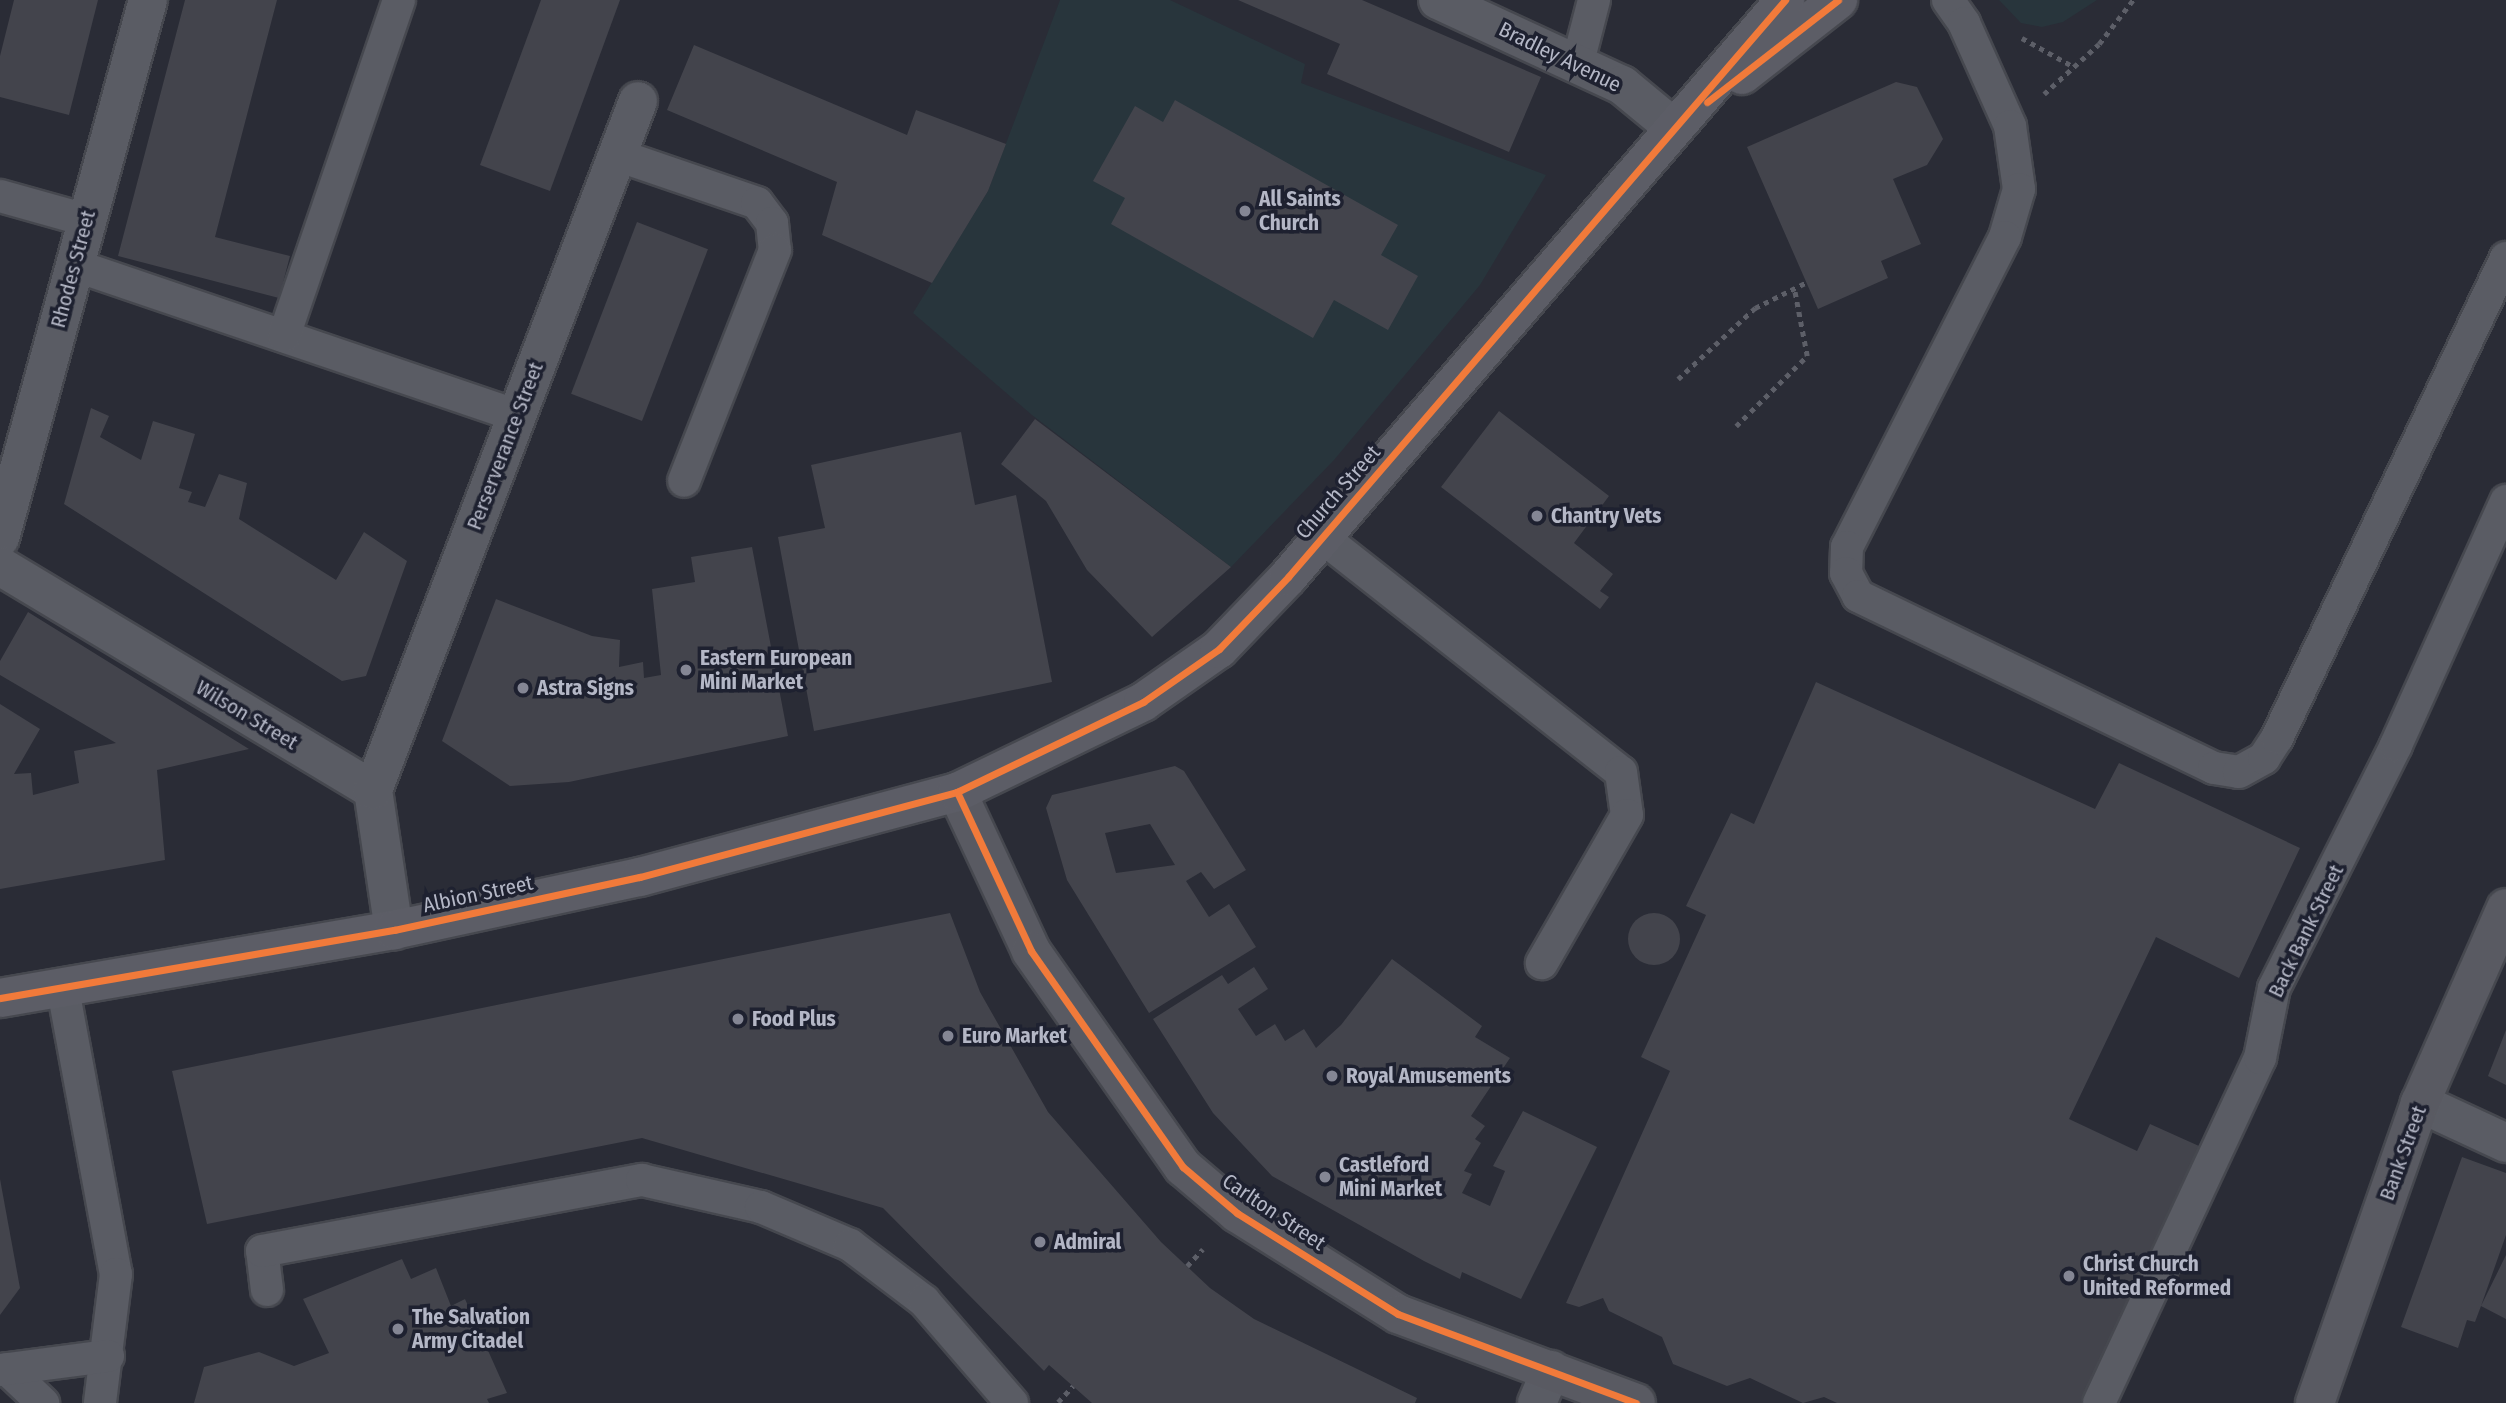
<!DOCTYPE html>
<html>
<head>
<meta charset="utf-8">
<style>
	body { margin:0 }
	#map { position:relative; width:2506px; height:1403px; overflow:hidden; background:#2a2c36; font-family:"Fira Sans Condensed",sans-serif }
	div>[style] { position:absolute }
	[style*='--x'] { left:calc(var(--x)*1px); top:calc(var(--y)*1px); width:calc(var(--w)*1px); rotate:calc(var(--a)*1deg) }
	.green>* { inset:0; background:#28353c }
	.building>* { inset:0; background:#43444c; transform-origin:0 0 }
	.round { border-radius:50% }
	.path>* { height:4.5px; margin-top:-2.25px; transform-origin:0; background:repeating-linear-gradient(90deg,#5d5f68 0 5px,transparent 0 10px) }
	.roads { filter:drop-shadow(2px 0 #46484f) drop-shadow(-2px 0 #46484f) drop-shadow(0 2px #46484f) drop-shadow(0 -2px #46484f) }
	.lane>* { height:32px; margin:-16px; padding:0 16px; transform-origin:16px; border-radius:16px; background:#5a5c64 }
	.street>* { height:38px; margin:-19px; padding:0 19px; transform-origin:19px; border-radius:19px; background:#5a5c64 }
	.secondary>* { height:38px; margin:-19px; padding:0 19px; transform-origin:19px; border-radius:19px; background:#595a62 }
	.primary>* { height:38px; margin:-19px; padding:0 19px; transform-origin:19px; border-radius:19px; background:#5c5d66 }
	.cycleway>* { height:7px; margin:-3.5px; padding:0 3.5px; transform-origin:3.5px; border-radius:3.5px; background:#f17a3a }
	.dots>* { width:19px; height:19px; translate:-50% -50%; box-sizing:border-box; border:4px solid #1e2130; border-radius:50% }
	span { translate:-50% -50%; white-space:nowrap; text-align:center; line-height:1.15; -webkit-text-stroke:7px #1e2130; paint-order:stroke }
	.street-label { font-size:21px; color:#b4b7c6 }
	.poi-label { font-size:21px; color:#b4b7c6; font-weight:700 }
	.left { translate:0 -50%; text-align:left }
</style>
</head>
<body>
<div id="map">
	<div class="green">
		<i style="clip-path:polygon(1060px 0,1170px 0,1305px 64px,1301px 83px,1546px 175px,1480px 285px,1334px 460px,1231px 567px,1032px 415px,913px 313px,988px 191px)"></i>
		<i style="clip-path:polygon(1999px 0,2097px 0,2063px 22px,2042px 27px,2021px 23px)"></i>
	</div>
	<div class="building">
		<i style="clip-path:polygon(14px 0,98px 0,69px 115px,0 97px,0 56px)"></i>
		<i style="clip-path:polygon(185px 0,277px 0,215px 237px,290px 256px,279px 298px,118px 256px)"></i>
		<i style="clip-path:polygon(541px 0,620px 0,550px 191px,480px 165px)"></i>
		<i style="clip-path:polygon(1238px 0,1362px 0,1541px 77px,1509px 152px,1327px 74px,1340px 44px)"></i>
		<i style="clip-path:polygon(694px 45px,907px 135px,916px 110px,1006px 144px,988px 191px,932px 283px,822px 235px,837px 182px,667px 110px)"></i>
		<i style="clip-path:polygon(1896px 82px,1917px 87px,1943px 139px,1927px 165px,1893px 179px,1921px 244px,1881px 261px,1888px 278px,1818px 309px,1747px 147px)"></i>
		<i style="clip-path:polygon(1175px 100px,1398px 225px,1381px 255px,1418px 276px,1388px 330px,1334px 300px,1313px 338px,1111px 224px,1125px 198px,1093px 181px,1135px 106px,1163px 122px)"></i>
		<i style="left:637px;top:222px;width:76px;height:184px;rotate:21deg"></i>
		<i style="clip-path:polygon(91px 408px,109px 416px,100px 437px,141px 460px,153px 421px,195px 434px,179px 488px,192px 492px,188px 502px,205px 507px,219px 474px,247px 483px,239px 519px,336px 580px,364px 532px,407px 561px,366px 676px,342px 681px,64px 504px)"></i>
		<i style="clip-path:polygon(1499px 411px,1609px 496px,1574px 543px,1613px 574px,1600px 591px,1609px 597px,1600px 609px,1441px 487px)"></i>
		<i style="clip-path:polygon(1035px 419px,1231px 567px,1152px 637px,1087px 570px,1046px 501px,1001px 464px)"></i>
		<i style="clip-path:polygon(961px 432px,975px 505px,1016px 495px,1052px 682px,814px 731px,778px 537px,825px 528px,811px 465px)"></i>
		<i style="clip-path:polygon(752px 547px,788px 736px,569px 782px,510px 786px,442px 741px,496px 599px,592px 636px,620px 640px,619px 667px,643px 662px,644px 678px,661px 675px,652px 589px,695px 582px,691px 557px)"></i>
		<i style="clip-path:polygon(28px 612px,249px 749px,157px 770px,165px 860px,0 889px,0 704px,40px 729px,14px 774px,31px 773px,33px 795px,79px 783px,74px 751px,116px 743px,0 675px,0 661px)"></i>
		<i style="clip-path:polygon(1816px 682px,2095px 809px,2119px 763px,2300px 848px,2239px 978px,2156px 937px,2069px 1119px,2137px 1151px,2150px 1124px,2199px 1146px,2082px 1403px,1837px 1403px,1824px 1397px,1803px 1403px,1750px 1378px,1727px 1386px,1673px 1364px,1662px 1337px,1609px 1311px,1603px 1298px,1579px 1307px,1566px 1303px,1670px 1071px,1641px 1057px,1706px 915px,1686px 906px,1731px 813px,1754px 824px)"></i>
		<i style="clip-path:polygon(evenodd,1175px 766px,1184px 771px,1246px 870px,1214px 889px,1201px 872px,1186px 881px,1209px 917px,1229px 904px,1256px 947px,1149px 1013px,1067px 880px,1046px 808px,1052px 795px,1175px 766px,1150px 824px,1175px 865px,1116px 873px,1105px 833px,1150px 824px)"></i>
		<i class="round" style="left:1628px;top:913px;width:52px;height:52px"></i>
		<i style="clip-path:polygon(950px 913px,980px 992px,1048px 1112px,1161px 1242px,1210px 1288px,1254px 1319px,1417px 1398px,1415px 1403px,1092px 1403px,1049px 1365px,1044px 1371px,883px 1208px,642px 1138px,207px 1224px,172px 1071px)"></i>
		<i style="clip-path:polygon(1392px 959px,1482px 1026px,1475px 1037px,1510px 1058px,1471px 1116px,1485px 1126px,1475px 1139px,1481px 1143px,1464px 1171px,1472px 1174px,1462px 1193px,1490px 1206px,1505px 1171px,1493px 1166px,1523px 1111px,1597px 1147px,1521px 1299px,1462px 1272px,1460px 1279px,1424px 1261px,1272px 1176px,1213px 1113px,1153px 1019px,1222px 975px,1228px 984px,1254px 967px,1268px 989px,1238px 1009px,1256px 1036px,1275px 1024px,1285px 1041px,1304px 1029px,1316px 1048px,1341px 1025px)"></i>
		<i style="clip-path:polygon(2506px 1030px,2506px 1085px,2488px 1076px)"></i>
		<i style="clip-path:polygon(2462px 1157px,2506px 1173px,2506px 1235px,2481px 1306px,2506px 1255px,2506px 1319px,2481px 1306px,2475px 1322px,2467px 1320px,2458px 1348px,2401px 1327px)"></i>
		<i style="clip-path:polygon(0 1179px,20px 1288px,0 1315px)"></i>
		<i style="clip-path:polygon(402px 1259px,411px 1279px,436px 1268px,451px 1306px,465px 1299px,507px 1393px,487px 1399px,489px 1403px,194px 1403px,204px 1367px,259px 1352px,294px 1366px,329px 1353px,303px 1299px)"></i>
	</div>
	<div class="path">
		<i style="--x:2022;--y:38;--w:60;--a:29.1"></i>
		<i style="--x:2044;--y:94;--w:74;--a:-42.3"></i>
		<i style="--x:2099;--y:44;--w:56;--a:-52.3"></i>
		<i style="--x:1678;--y:379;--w:105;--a:-42.7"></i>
		<i style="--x:1755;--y:308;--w:56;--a:-26.6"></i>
		<i style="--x:1736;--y:426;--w:100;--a:-44.6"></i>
		<i style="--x:1807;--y:356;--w:69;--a:-100.8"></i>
		<i style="--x:1187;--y:1266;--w:23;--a:-47"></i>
		<i style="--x:1058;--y:1402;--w:22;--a:-47"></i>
	</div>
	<div class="roads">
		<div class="lane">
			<i style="--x:1948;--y:0;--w:28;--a:55"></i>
			<i style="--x:1964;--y:23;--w:113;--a:65.9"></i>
			<i style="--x:2010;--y:126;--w:64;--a:81.9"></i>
			<i style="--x:2019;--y:189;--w:50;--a:106.3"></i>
			<i style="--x:2005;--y:237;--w:348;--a:117"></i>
			<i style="--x:1847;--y:547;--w:26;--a:92"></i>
			<i style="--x:1846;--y:573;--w:26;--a:62"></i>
			<i style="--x:1858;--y:596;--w:395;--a:25.8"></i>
			<i style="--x:2214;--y:768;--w:25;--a:9"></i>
			<i style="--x:2239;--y:772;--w:29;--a:-29"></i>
			<i style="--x:2264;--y:758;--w:24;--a:-57"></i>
			<i style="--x:2277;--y:738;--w:532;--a:-64.49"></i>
			<i style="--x:1578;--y:62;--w:64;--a:-75.5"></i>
			<i style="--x:617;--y:155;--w:148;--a:18.9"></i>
			<i style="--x:757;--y:203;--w:25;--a:53"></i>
			<i style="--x:772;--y:223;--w:27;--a:84"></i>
			<i style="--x:775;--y:250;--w:248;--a:111.5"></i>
			<i style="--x:0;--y:196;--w:89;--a:15.6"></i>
			<i style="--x:74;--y:265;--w:468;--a:18.8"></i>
			<i style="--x:284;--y:336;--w:355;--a:-71.1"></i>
			<i style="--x:1322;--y:537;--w:380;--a:38.2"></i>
			<i style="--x:1621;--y:772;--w:43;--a:82.1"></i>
			<i style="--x:1627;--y:815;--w:171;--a:119.9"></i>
			<i style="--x:63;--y:989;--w:290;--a:79.5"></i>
			<i style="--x:116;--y:1274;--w:130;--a:97.1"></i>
			<i style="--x:267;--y:1290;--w:39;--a:-97"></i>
			<i style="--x:262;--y:1251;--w:387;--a:-10.6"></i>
			<i style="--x:642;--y:1180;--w:122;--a:12.8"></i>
			<i style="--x:761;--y:1207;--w:97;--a:23.1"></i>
			<i style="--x:850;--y:1245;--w:93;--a:37.1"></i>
			<i style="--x:924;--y:1301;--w:135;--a:49.2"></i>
			<i style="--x:7;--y:1369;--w:50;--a:43.4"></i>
			<i style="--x:0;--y:1370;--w:109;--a:-7.4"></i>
			<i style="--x:2099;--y:1403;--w:381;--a:-65"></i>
			<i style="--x:2260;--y:1058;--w:71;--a:-78.7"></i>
			<i style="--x:2274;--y:988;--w:272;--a:-63.3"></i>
			<i style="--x:2396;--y:745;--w:268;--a:-65.7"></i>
		</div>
		<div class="street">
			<i style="--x:1438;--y:0;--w:203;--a:24.8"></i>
			<i style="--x:1622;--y:85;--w:67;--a:39.6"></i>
			<i style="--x:0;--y:538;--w:558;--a:-74.62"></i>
			<i style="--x:0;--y:566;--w:435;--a:31"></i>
			<i style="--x:373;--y:790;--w:142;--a:81.5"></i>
			<i style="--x:373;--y:790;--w:738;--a:-68.96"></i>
			<i style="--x:2420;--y:1103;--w:95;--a:24.9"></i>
			<i style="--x:1537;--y:1403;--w:36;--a:-67"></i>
		</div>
		<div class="secondary">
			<i style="--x:957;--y:792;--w:175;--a:65"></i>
			<i style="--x:1031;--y:951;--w:264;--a:54.9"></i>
			<i style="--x:1183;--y:1167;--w:71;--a:40.4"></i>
			<i style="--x:1237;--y:1213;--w:190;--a:32.1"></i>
			<i style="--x:1398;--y:1314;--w:254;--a:20.5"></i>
			<i style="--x:2315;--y:1403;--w:318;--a:-70.7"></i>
			<i style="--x:2420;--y:1103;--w:213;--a:-66.2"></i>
		</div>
		<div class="primary">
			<i style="--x:1742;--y:75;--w:122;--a:-38"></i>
			<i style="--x:0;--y:998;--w:400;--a:-9.8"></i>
			<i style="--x:394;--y:930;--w:252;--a:-12.2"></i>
			<i style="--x:640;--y:877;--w:328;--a:-15"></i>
			<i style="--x:957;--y:792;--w:207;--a:-25.8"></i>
			<i style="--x:1143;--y:702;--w:93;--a:-34.9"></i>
			<i style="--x:1219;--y:649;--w:100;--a:-46.2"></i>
			<i style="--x:1288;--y:577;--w:762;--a:-49.26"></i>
		</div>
	</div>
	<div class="cycleway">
		<i style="--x:1707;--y:102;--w:166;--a:-37.9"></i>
		<i style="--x:957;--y:792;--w:175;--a:65"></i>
		<i style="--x:1031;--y:951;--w:264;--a:54.9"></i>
		<i style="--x:1183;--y:1167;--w:71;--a:40.4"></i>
		<i style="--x:1237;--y:1213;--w:190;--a:32.1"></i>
		<i style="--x:1398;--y:1314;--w:254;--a:20.5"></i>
		<i style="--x:0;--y:998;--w:400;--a:-9.8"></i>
		<i style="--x:394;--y:930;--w:252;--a:-12.2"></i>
		<i style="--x:640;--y:877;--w:328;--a:-15"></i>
		<i style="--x:957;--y:792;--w:207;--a:-25.8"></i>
		<i style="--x:1143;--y:702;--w:93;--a:-34.9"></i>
		<i style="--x:1219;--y:649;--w:100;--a:-46.2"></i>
		<i style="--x:1288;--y:577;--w:762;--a:-49.26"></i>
	</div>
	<div class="dots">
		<i style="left:1245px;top:211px;background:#848694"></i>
		<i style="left:1537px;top:516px;background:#848694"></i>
		<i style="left:686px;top:670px;background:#848694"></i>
		<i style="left:523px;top:688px;background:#848694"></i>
		<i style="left:738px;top:1019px;background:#848694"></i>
		<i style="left:948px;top:1036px;background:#848694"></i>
		<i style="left:1332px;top:1076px;background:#848694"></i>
		<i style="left:1325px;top:1177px;background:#848694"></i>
		<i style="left:1040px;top:1242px;background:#848694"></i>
		<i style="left:2069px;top:1276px;background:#848694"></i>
		<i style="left:398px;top:1329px;background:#848694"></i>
	</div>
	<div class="street-label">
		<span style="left:1560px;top:57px;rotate:26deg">Bradley Avenue</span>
		<span style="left:73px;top:269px;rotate:-75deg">Rhodes Street</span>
		<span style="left:505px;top:446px;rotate:-69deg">Perserverance Street</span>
		<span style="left:1338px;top:492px;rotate:-49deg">Church Street</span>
		<span style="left:247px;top:715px;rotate:31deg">Wilson Street</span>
		<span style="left:478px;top:894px;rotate:-12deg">Albion Street</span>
		<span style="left:2306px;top:931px;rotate:-64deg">Back Bank Street</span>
		<span style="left:2403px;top:1153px;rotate:-70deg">Bank Street</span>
		<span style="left:1274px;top:1212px;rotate:34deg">Carlton Street</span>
	</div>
	<div class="poi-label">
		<span class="left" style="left:1259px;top:211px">All Saints<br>Church</span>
		<span class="left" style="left:1551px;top:516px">Chantry Vets</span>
		<span class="left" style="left:700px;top:670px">Eastern European<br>Mini Market</span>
		<span class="left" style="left:537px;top:688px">Astra Signs</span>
		<span class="left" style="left:752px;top:1019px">Food Plus</span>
		<span class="left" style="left:962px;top:1036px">Euro Market</span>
		<span class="left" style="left:1346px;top:1076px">Royal Amusements</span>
		<span class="left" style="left:1339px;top:1177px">Castleford<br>Mini Market</span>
		<span class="left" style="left:1054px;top:1242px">Admiral</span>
		<span class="left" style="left:2083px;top:1276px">Christ Church<br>United Reformed</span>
		<span class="left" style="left:412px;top:1329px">The Salvation<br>Army Citadel</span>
	</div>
</div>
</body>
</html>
